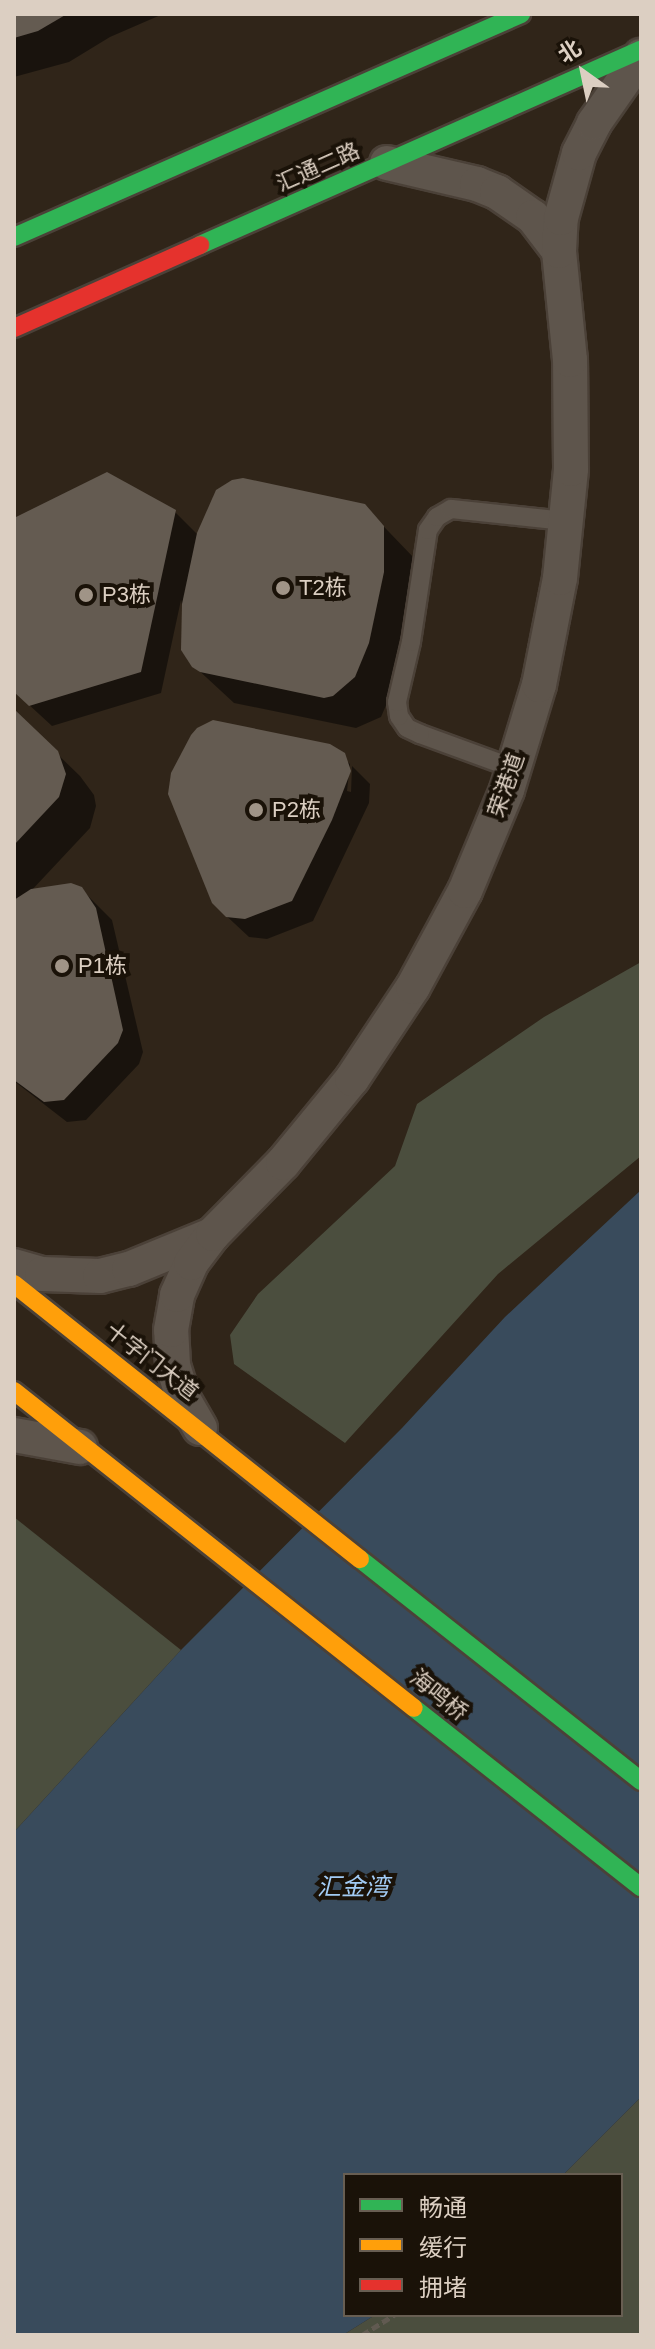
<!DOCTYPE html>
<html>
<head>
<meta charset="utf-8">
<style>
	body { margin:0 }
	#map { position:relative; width:655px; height:2349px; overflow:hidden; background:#302519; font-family:Arial,"Noto Sans SC",sans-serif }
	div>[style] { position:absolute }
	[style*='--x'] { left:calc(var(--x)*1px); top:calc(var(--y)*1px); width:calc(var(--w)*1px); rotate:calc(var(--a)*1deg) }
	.green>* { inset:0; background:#4b4e3e }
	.water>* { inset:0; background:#394b5c }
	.shadow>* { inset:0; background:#0007 }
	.building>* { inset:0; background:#645b51 }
	.path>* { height:5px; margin-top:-2.5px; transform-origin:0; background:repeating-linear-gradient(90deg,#615a51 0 8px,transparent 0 12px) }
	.roads { filter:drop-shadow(2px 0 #4b4138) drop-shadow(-2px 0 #4b4138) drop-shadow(0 2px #4b4138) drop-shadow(0 -2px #4b4138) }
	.lane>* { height:18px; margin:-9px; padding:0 9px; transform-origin:9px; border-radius:9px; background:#5e554c }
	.street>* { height:34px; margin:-17px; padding:0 17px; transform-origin:17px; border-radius:17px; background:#5e554c }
	.fast>* { height:18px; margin:-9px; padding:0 9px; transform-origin:9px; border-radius:9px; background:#30b455 }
	.slow>* { height:18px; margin:-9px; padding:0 9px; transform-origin:9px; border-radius:9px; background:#ff9f0a }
	.jam>* { height:18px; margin:-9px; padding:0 9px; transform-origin:9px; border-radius:9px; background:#e5322d }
	.dots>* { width:22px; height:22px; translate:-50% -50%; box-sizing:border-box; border:4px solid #1a1208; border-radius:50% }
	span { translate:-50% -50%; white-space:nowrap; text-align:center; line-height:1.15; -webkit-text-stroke:8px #1a1208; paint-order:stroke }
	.street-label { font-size:22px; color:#dccfc2 }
	.poi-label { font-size:22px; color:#dccfc2 }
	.left { translate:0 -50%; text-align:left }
	.water-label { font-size:24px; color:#a2cbf4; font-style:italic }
	.frame { position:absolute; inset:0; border:16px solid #dccfc2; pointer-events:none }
	.legend { position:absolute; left:343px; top:2173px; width:280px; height:144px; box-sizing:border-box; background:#1a1208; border:2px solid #685e52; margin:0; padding:10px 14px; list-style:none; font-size:24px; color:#dccfc2 }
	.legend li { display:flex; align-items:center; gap:16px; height:40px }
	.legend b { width:40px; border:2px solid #685e52 }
	.north { position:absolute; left:543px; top:32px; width:80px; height:80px; -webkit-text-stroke:6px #1a1208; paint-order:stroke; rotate:327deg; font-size:22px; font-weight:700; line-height:32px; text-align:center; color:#dccfc2 }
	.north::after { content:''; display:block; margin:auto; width:28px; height:36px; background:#dccfc2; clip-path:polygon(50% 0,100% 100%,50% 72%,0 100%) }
</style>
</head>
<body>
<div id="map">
	<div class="green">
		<i style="clip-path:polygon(641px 962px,641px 1156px,498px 1274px,345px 1443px,234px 1364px,230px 1335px,258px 1294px,395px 1166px,417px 1104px,544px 1017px)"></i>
		<i style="clip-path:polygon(14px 1517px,181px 1650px,14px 1832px)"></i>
		<i style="clip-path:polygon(641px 2097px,641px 2335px,343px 2335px,375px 2315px,621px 2315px,621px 2175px,563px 2175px)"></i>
	</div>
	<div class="water">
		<i style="clip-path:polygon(641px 1190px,641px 2097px,563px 2175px,345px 2175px,345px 2315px,375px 2315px,343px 2335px,14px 2335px,14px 1832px,181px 1650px,402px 1428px,505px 1317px)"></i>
	</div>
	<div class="shadow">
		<i style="clip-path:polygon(14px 14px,163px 14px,110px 37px,69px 62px,14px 77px)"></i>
		<i style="clip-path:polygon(364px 506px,415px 559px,399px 675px,381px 717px,356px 728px,234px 703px,194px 666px,181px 600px,161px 693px,52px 726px,14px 691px,14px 520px,175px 512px,198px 535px)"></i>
		<i style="clip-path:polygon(14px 712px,80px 776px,94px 795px,96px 806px,90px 828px,31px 891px,81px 889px,112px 920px,143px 1052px,139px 1064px,86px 1120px,67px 1122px,14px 1081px)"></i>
		<i style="clip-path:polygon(330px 746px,350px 764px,347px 791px,351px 792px,352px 766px,370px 784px,369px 803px,313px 921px,267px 939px,249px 937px,220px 910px)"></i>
	</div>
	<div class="building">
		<i style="clip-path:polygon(14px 14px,67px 14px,38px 31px,14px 38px)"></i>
		<i style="clip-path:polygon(107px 472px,176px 510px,141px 672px,29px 706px,14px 692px,14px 518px)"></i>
		<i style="clip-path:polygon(243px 478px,365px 504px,384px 526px,384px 572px,369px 643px,355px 677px,333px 696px,324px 698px,200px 672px,192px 667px,181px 650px,182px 604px,197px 533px,216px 490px,232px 480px)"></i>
		<i style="clip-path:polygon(14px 709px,58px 751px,66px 774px,59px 797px,14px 845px)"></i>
		<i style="clip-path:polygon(213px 720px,330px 744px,345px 753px,351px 771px,332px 820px,292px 901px,245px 919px,226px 917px,212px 903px,168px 794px,171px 773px,191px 735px,197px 728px)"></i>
		<i style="clip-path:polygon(71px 883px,82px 887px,96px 908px,123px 1030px,118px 1043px,64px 1100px,44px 1102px,14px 1080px,14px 900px,31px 889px)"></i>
	</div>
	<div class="path">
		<i style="--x:362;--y:2335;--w:38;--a:-32"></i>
	</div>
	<div class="roads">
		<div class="lane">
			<i style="--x:513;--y:768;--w:99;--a:-159.9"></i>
			<i style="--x:420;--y:734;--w:14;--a:-155"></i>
			<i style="--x:407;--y:728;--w:14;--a:-124"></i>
			<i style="--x:399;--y:716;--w:14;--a:-98"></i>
			<i style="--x:397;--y:702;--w:62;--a:-76.9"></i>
			<i style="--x:411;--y:642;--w:113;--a:-81.4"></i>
			<i style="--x:428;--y:530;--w:16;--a:-55"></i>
			<i style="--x:437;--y:517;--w:16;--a:-30"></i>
			<i style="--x:451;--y:509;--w:115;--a:6"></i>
		</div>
		<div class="street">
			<i style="--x:387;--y:163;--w:92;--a:13.1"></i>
			<i style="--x:477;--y:184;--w:22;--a:22"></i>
			<i style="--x:497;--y:192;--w:44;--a:34.8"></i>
			<i style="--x:533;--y:217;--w:43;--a:52.6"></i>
			<i style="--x:14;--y:1266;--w:29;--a:16"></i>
			<i style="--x:42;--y:1274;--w:58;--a:2"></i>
			<i style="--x:100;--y:1276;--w:30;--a:-14"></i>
			<i style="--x:129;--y:1269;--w:90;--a:-22.3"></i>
			<i style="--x:200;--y:1428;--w:34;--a:-120"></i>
			<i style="--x:183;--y:1398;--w:34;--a:-107"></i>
			<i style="--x:173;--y:1365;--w:35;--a:-93"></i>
			<i style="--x:171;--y:1330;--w:36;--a:-80"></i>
			<i style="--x:177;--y:1295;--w:35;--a:-66"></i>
			<i style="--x:191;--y:1263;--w:36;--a:-53"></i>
			<i style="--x:213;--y:1234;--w:100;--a:-45.4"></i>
			<i style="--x:283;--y:1163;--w:109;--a:-50.6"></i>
			<i style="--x:352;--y:1079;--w:110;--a:-56.5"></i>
			<i style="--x:413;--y:987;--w:109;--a:-61.6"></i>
			<i style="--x:465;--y:891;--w:109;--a:-67.4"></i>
			<i style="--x:507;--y:790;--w:110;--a:-73.1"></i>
			<i style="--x:539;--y:685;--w:109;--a:-78.9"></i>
			<i style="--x:560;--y:578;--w:110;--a:-84.2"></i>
			<i style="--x:571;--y:469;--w:109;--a:-90.5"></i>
			<i style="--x:570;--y:360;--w:110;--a:-95.8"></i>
			<i style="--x:559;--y:251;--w:33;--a:-87"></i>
			<i style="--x:561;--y:218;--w:67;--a:-74.5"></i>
			<i style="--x:579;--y:153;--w:34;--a:-63"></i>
			<i style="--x:594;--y:123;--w:82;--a:-55"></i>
			<i style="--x:14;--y:1435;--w:67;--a:10.3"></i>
		</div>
		<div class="fast">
			<i style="--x:14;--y:237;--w:554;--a:-23.74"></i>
			<i style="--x:200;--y:245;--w:482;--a:-23.9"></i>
			<i style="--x:360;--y:1559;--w:358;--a:38.3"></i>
			<i style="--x:414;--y:1708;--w:289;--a:38.3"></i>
		</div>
		<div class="slow">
			<i style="--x:14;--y:1284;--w:442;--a:38.5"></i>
			<i style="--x:14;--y:1391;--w:510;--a:38.4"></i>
		</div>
		<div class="jam">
			<i style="--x:14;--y:328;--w:204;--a:-24"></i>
		</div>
	</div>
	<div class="dots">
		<i style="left:283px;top:588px;background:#a09487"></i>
		<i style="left:86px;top:595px;background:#a09487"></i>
		<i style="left:256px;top:810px;background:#a09487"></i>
		<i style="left:62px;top:966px;background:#a09487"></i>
	</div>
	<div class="street-label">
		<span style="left:318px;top:167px;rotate:-24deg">汇通二路</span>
		<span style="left:506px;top:785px;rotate:-71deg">荣港道</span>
		<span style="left:152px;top:1361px;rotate:38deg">十字门大道</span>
		<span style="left:439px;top:1695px;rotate:39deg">海鸣桥</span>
	</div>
	<div class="poi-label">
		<span class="left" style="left:299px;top:588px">T2栋</span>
		<span class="left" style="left:102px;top:595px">P3栋</span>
		<span class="left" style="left:272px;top:810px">P2栋</span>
		<span class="left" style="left:78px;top:966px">P1栋</span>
	</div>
	<div class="water-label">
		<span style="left:353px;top:1887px">汇金湾</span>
	</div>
	<div class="frame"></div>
	<ul class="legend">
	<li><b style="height:10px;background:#30b455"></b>畅通</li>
	<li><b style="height:10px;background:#ff9f0a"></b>缓行</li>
	<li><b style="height:10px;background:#e5322d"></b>拥堵</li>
	</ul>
	<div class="north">北</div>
</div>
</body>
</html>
